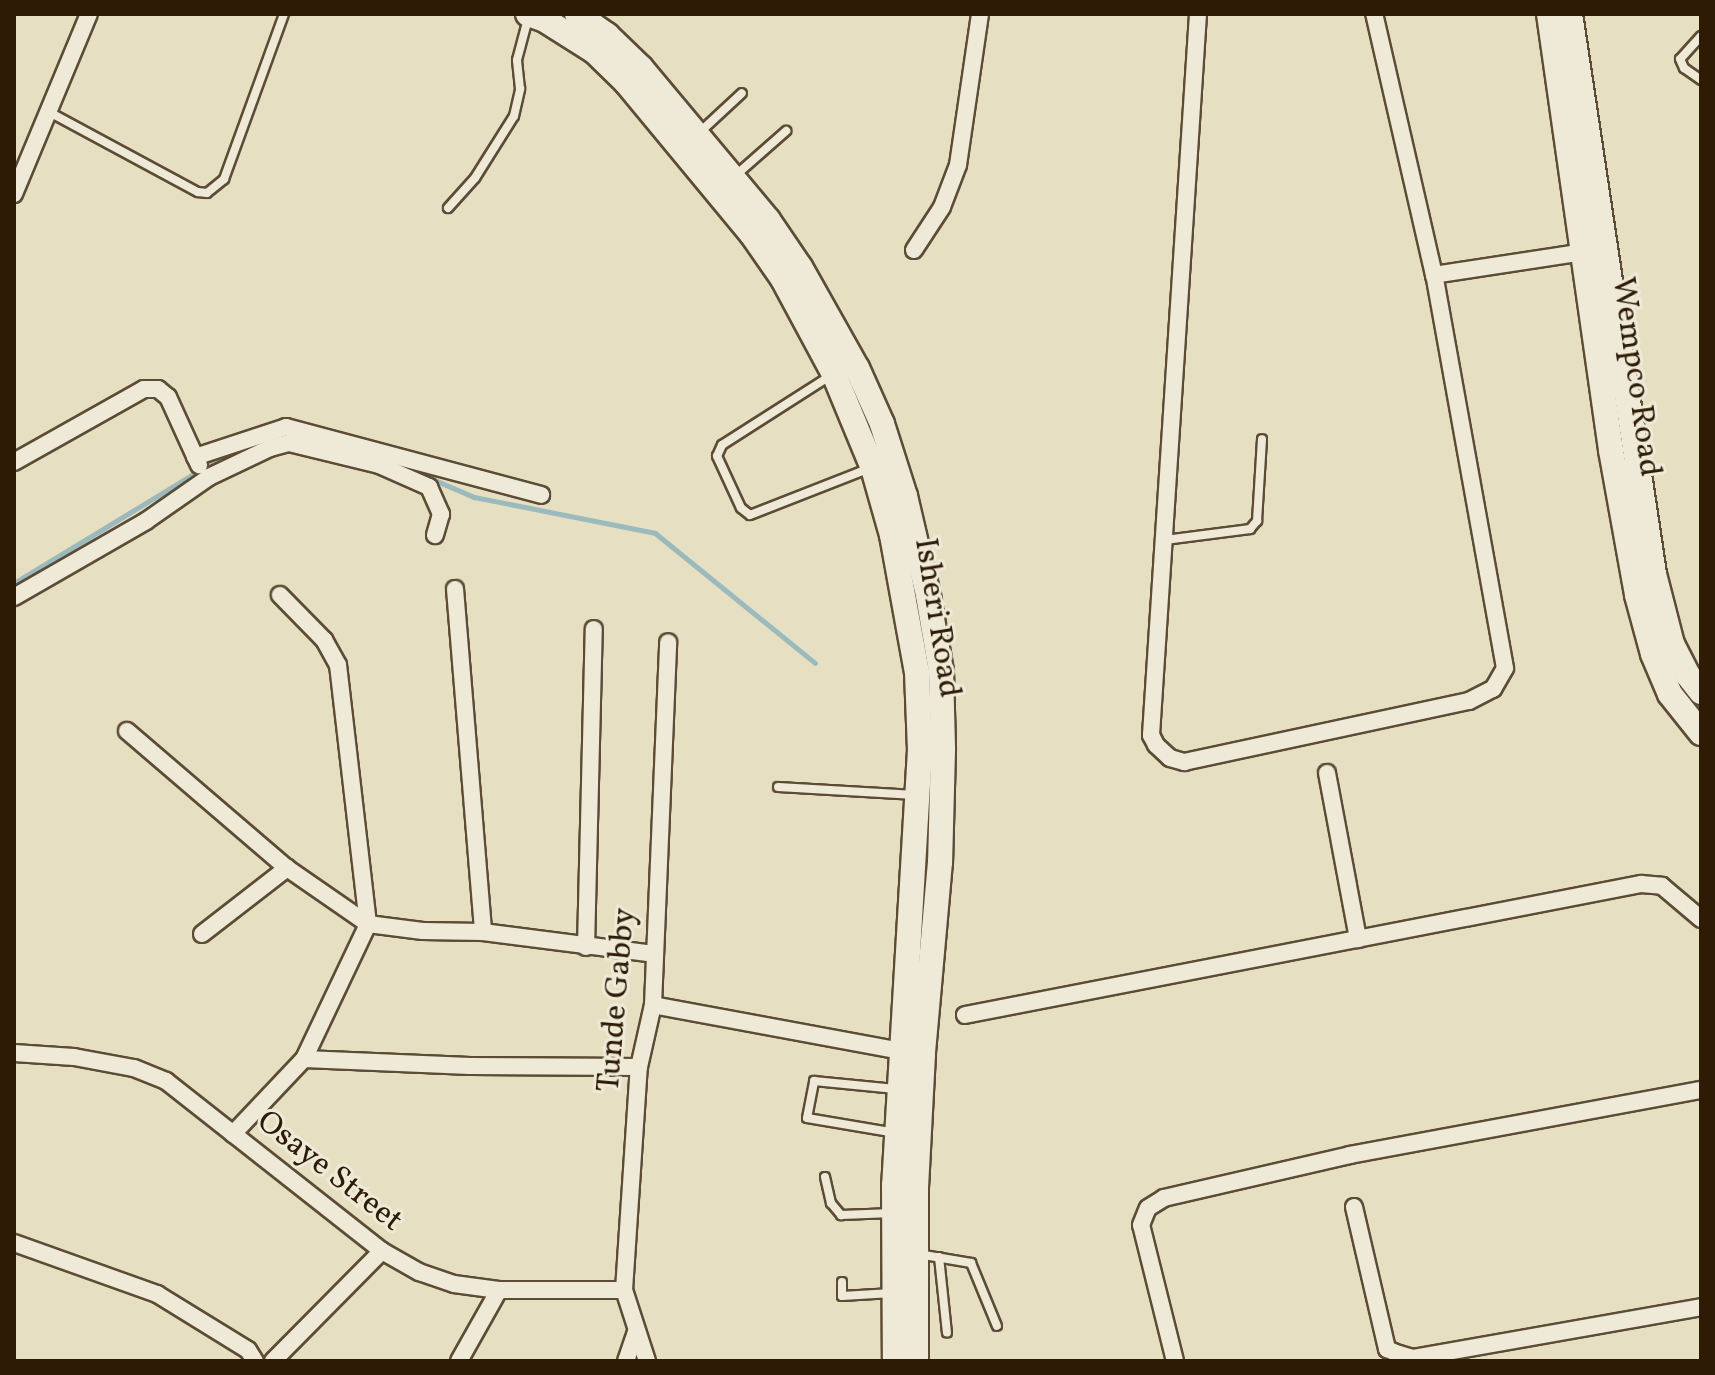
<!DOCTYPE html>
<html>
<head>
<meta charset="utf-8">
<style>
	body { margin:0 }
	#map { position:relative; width:1715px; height:1375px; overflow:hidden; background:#e7dfc2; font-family:Vollkorn,serif }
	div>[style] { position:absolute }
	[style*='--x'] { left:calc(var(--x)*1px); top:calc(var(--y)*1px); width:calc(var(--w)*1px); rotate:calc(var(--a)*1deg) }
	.stream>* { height:5px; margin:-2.5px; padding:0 2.5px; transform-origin:2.5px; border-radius:2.5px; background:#9ababd }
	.roads { filter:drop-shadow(2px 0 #5c4c35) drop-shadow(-2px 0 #5c4c35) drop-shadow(0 2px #5c4c35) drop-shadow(0 -2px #5c4c35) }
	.lane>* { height:8px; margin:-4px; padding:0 4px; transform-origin:4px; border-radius:4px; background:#efead7 }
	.street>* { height:16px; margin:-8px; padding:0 8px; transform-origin:8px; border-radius:8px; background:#efead7 }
	.secondary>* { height:24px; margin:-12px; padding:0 12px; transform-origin:12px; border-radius:12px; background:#efead7 }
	span { translate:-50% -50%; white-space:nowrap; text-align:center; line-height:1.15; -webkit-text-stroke:6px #efead7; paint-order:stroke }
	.street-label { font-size:32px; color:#2e1b06 }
	.frame { position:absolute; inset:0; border:16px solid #2e1b06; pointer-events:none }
</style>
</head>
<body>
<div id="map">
	<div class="stream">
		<i style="--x:397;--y:464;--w:84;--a:23.2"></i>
		<i style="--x:474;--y:497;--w:185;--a:11.2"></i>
		<i style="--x:655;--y:533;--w:206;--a:39.1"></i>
		<i style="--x:14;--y:583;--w:233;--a:-31.3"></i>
		<i style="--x:213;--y:462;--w:36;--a:-23"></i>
	</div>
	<div class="roads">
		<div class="lane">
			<i style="--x:1701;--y:36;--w:31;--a:132"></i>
			<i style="--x:1680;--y:59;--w:10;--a:66"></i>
			<i style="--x:1684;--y:68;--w:21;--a:35"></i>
			<i style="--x:51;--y:113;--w:167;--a:28.3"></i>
			<i style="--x:198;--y:192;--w:9;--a:6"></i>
			<i style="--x:207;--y:193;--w:22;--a:-39"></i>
			<i style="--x:224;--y:179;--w:176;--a:-70"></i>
			<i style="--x:700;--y:132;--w:57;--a:-42.9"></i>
			<i style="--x:736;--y:175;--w:67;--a:-41.3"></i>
			<i style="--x:448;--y:208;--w:40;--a:-48"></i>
			<i style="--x:475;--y:178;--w:73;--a:-57.8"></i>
			<i style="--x:514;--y:116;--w:28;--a:-77"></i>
			<i style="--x:520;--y:89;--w:29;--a:-96"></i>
			<i style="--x:517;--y:60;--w:47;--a:-75.1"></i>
			<i style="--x:830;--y:376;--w:128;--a:147.4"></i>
			<i style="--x:722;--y:445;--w:12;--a:114"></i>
			<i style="--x:717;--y:456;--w:57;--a:65.2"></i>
			<i style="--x:741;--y:508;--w:11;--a:38"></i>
			<i style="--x:750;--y:515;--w:129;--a:-21.4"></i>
			<i style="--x:1165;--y:540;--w:86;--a:-7.4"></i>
			<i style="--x:1250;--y:529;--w:11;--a:-49"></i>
			<i style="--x:1257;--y:521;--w:82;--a:-86.5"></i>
			<i style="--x:778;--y:787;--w:138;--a:3.3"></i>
			<i style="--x:896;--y:1133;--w:90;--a:-170.4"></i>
			<i style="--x:807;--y:1118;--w:38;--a:-79"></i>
			<i style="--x:814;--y:1081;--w:82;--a:5.6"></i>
			<i style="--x:825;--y:1177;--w:27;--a:77"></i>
			<i style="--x:831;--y:1203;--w:16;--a:50"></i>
			<i style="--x:841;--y:1215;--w:52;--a:-2.2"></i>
			<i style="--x:918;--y:1254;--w:54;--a:9.6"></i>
			<i style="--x:971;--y:1263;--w:68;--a:67.6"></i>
			<i style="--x:939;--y:1257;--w:76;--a:84"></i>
			<i style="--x:842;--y:1282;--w:14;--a:90"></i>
			<i style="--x:842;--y:1296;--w:50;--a:-3.4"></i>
		</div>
		<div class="street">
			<i style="--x:1198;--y:14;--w:723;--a:93.73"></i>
			<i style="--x:1151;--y:735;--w:11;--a:63"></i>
			<i style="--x:1156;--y:745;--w:19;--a:43"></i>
			<i style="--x:1170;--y:758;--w:15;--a:16"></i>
			<i style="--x:1184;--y:762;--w:291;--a:-12.1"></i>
			<i style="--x:1469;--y:701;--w:27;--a:-27"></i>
			<i style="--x:1493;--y:689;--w:24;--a:-60"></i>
			<i style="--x:1505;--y:668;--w:399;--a:-100.2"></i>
			<i style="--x:1434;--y:275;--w:268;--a:-102.9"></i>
			<i style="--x:14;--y:194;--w:195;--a:-67.4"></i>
			<i style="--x:914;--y:250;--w:51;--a:-56.9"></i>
			<i style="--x:942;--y:207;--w:45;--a:-69.1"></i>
			<i style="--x:958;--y:165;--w:153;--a:-81.7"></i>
			<i style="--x:1434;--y:275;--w:153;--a:-8.7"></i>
			<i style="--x:195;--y:457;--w:96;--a:-18.2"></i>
			<i style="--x:286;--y:427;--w:264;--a:14.9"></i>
			<i style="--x:14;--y:462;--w:149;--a:-29.3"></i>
			<i style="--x:144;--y:389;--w:14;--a:0"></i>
			<i style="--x:158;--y:389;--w:13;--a:39"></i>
			<i style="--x:168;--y:397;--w:75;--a:65.5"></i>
			<i style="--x:455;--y:589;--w:344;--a:85.3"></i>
			<i style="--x:14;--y:597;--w:152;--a:-29.9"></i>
			<i style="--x:146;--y:521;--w:77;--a:-34.9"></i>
			<i style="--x:209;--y:477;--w:68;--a:-25.4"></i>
			<i style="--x:270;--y:448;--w:20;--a:-15"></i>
			<i style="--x:289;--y:443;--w:93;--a:13.7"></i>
			<i style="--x:379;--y:465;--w:55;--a:23.7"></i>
			<i style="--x:429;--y:487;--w:30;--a:66"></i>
			<i style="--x:441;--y:514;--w:22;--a:106"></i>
			<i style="--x:127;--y:731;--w:211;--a:40.6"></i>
			<i style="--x:287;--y:868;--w:98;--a:34.7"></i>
			<i style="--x:368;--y:924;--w:55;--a:7.3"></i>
			<i style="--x:423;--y:931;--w:60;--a:1"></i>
			<i style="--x:483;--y:932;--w:172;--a:7.3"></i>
			<i style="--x:1327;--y:773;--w:169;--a:79.4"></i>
			<i style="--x:202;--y:934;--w:108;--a:-37.8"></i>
			<i style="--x:586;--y:947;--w:318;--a:-88.6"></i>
			<i style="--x:653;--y:1005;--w:252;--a:10.5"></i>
			<i style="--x:965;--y:1015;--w:689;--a:-10.97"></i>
			<i style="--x:1641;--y:884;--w:21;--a:5"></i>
			<i style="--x:1662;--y:886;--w:51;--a:40.2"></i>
			<i style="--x:14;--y:1053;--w:60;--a:3.8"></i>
			<i style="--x:74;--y:1057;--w:61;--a:10.4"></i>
			<i style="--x:134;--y:1068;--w:35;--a:22"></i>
			<i style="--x:166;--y:1081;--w:275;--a:38.2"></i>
			<i style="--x:382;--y:1251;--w:43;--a:29.6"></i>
			<i style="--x:419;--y:1272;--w:37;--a:19"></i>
			<i style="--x:454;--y:1284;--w:45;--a:7.6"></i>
			<i style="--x:499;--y:1290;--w:125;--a:0"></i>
			<i style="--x:304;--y:1059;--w:166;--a:2.4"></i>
			<i style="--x:470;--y:1066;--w:169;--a:0.3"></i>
			<i style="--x:233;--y:1134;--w:103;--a:-46.6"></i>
			<i style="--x:304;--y:1059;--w:149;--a:-64.6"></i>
			<i style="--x:368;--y:924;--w:261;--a:-96.6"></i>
			<i style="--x:338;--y:665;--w:29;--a:-119"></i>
			<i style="--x:324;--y:640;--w:63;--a:-134.4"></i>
			<i style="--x:1354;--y:1207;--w:146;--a:76.9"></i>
			<i style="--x:1387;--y:1349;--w:13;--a:23"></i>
			<i style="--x:1399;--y:1354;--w:15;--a:16"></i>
			<i style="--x:1413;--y:1358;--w:292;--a:-10"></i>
			<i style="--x:14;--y:1243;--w:152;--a:19.6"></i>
			<i style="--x:157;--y:1294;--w:107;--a:31.6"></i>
			<i style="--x:248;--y:1350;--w:13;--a:58"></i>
			<i style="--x:273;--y:1361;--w:155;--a:-45.3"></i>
			<i style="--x:459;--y:1361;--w:81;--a:-60.6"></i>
			<i style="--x:626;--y:1361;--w:31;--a:-71"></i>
			<i style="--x:647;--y:1361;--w:75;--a:-107.9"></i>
			<i style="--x:624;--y:1290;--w:224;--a:-86.2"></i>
			<i style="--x:639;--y:1067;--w:64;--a:-77.3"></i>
			<i style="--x:653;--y:1005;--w:363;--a:-87.6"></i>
			<i style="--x:1175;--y:1361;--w:140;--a:-104"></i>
			<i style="--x:1141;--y:1225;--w:18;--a:-68"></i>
			<i style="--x:1148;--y:1208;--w:19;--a:-32"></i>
			<i style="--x:1164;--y:1198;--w:191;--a:-13"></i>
			<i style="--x:1350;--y:1155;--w:357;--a:-10.5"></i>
		</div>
		<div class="secondary">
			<i style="--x:528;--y:14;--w:18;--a:19"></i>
			<i style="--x:545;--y:20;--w:58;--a:32.3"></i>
			<i style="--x:594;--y:51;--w:45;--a:44.1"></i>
			<i style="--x:626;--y:82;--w:196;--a:50.4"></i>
			<i style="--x:751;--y:233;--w:56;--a:55.2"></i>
			<i style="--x:783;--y:279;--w:108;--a:61.8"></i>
			<i style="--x:834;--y:374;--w:102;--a:67.5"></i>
			<i style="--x:873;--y:468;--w:70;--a:74.2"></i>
			<i style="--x:892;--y:535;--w:139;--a:79.7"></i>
			<i style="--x:917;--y:672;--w:78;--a:87.8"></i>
			<i style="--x:920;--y:750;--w:436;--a:93.4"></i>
			<i style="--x:894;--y:1185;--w:176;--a:89.7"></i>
			<i style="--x:577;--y:14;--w:37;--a:35"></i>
			<i style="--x:607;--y:35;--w:47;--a:44.1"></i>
			<i style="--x:641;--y:68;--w:198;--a:50.1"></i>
			<i style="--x:768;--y:220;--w:57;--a:55.8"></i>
			<i style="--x:800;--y:267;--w:116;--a:60.6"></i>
			<i style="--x:857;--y:368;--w:61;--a:65.9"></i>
			<i style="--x:882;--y:424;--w:76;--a:72.3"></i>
			<i style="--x:905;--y:496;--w:102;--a:76.9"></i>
			<i style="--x:928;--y:595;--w:77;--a:80.3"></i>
			<i style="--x:941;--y:671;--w:79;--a:88.5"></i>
			<i style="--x:943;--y:750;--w:112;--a:91.5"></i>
			<i style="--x:940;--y:862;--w:193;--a:95.1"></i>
			<i style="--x:923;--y:1054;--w:134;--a:93"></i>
			<i style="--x:916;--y:1188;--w:173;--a:90"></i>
			<i style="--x:1549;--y:14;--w:440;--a:81.9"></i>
			<i style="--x:1611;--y:450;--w:147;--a:79.8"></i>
			<i style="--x:1637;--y:595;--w:61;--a:74.8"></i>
			<i style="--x:1653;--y:654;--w:43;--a:67"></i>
			<i style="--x:1670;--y:694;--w:50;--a:51.5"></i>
			<i style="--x:1570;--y:14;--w:566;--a:81.47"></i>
			<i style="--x:1654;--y:574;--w:72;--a:75.6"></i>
			<i style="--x:1672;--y:644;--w:34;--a:63"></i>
			<i style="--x:1687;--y:674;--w:23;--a:52"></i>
		</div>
	</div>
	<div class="street-label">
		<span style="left:1635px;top:377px;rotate:82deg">Wempco Road</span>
		<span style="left:936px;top:618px;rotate:81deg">Isheri Road</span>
		<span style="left:618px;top:1000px;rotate:-85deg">Tunde Gabby</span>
		<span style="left:329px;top:1172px;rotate:38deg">Osaye Street</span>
	</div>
	<div class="frame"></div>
</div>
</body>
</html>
